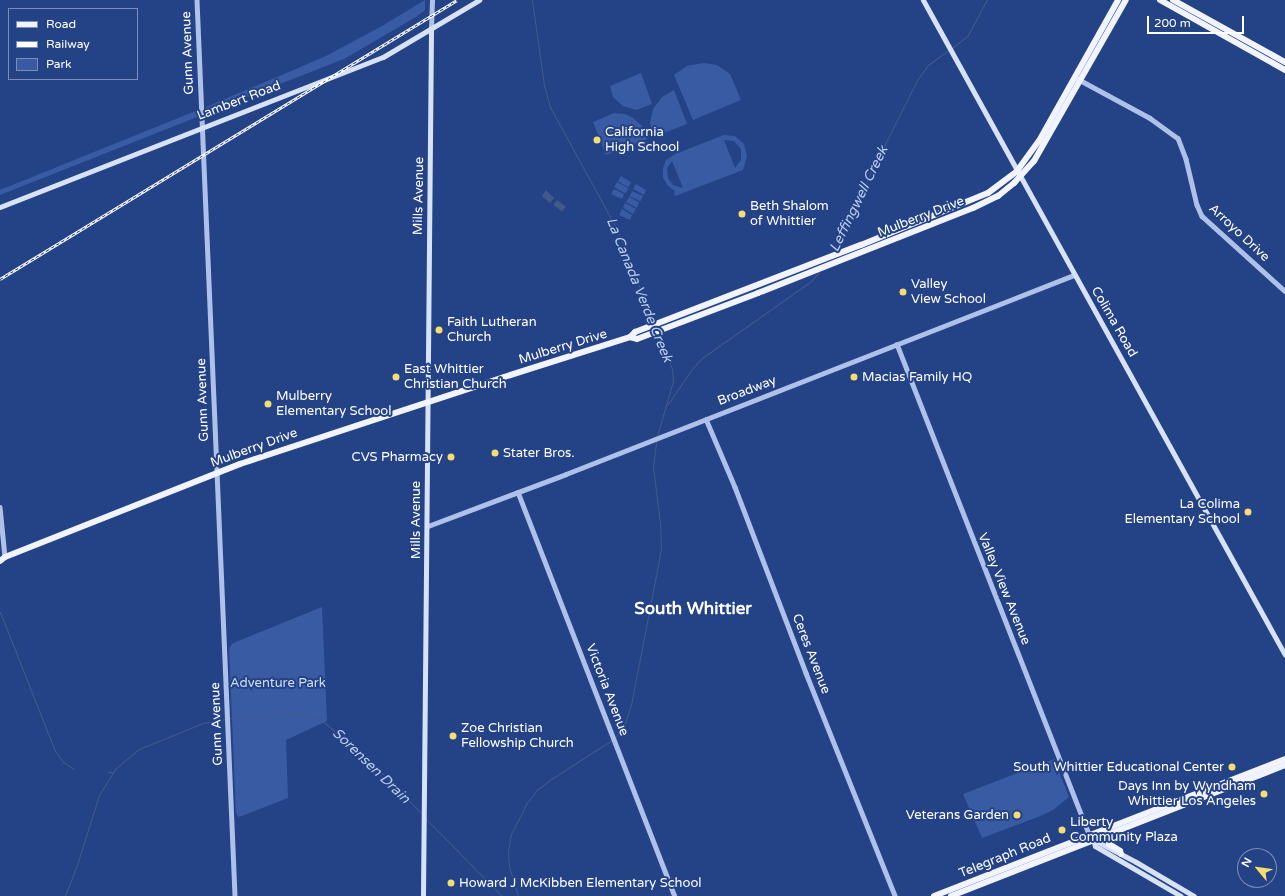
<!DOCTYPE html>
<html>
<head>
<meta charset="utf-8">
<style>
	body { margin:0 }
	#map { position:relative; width:1285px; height:896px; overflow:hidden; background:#244386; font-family:"Varela Round",sans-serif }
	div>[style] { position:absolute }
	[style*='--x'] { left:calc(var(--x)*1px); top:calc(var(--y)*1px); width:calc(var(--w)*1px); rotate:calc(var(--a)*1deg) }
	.green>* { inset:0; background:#385ba3; transform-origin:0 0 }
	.water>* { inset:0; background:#43598a; transform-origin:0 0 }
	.stream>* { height:1px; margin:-0.5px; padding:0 0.5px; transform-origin:0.5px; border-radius:0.5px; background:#43598a }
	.tertiary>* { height:4.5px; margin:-2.25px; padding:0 2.25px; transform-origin:2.25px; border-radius:2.25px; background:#aec1e9 }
	.secondary>* { height:5px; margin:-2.5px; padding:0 2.5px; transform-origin:2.5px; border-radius:2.5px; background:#d8e2f7 }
	.primary>* { height:6px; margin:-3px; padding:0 3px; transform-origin:3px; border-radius:3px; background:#f1f4fe }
	.rail>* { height:2.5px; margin-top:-1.25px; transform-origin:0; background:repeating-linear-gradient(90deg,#244386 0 3px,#fff 0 6px); box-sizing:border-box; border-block:1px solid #fff }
	.dots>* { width:11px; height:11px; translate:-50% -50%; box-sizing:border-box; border:2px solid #244386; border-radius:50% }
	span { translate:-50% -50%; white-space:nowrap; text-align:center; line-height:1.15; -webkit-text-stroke:4px #244386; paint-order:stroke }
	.street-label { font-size:13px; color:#fff }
	.poi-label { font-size:13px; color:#fff }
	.left { translate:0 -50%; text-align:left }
	.right { translate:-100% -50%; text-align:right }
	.park-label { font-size:13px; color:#d2def7 }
	.water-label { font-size:14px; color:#baccf0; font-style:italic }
	.district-label { font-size:17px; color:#fff; font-weight:700 }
	.legend { position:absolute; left:8px; top:8px; width:130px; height:72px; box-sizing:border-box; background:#244386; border:1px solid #7c8eb6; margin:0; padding:5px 7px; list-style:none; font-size:12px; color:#fff }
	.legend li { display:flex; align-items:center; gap:8px; height:20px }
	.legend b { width:20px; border:1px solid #7c8eb6 }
	.north { position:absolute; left:1237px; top:848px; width:40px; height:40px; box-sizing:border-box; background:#244386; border:1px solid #7c8eb6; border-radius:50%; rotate:299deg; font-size:11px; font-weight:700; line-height:16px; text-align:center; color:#fff }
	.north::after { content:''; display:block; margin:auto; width:14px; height:18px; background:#f3de71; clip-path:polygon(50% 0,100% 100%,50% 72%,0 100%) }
	.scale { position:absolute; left:1147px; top:16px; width:97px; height:18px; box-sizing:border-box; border:2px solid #fff; border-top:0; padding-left:5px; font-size:12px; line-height:14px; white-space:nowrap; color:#fff; -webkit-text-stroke:3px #244386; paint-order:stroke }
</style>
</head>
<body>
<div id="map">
	<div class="green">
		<i style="clip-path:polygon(425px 0,425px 10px,416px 17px,344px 59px,206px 113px,206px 107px,324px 57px,382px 26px)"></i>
		<i style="clip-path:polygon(704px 63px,717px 65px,730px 74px,741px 100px,693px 120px,674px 75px,687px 66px)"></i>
		<i style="clip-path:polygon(641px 73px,652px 104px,636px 110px,623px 106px,613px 97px,610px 86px)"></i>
		<i style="clip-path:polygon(674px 90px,687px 124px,653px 137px,650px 123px,653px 109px,662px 97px)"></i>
		<i style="clip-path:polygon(198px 110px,197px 117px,0 195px,0 190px)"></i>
		<i style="clip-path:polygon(614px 113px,625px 114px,633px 118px,642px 126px,647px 139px,606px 155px,593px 122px)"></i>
		<i style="clip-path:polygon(evenodd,724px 135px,735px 136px,744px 144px,747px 156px,743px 170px,675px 196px,674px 192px,675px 191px,668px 186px,663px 178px,663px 168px,666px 160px,675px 154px,724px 135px,724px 140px,734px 141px,741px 149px,741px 160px,735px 168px,724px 140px,724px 135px,672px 161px,683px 188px,673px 185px,668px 178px,667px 168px,672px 161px)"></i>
		<i style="left:621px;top:176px;width:12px;height:6px;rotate:31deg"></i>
		<i style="left:617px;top:182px;width:13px;height:6px;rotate:29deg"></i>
		<i style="clip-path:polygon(636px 184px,646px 190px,644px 195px,633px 189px)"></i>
		<i style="clip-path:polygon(614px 189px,624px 194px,622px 199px,611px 194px)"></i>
		<i style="left:632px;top:191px;width:12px;height:6px;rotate:24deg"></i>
		<i style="clip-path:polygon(629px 197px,639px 202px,637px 208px,626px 202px)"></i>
		<i style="clip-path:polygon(625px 203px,636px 209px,633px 214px,623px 208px)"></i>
		<i style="clip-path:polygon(622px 209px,632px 215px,630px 220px,619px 215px)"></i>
		<i style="clip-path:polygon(322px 607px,327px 721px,286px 740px,288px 798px,239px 817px,236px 814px,229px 648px,233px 643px)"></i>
		<i style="clip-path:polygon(1054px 759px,1069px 797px,1053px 810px,1043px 815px,982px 838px,963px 794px)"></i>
	</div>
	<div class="water">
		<i style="clip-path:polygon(546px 190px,554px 198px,550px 203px,542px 196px)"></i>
		<i style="left:557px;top:200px;width:11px;height:6px;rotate:38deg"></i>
	</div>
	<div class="stream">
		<i style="--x:532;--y:0;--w:86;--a:82"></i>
		<i style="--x:544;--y:85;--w:23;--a:75"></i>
		<i style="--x:550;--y:107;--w:141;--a:61.3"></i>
		<i style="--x:618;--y:231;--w:97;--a:69"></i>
		<i style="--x:951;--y:49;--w:22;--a:-39"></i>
		<i style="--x:968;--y:35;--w:40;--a:-62"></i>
		<i style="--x:834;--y:252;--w:86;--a:-65.2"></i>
		<i style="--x:870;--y:174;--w:105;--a:-63.4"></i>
		<i style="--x:917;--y:80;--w:19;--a:-54"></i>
		<i style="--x:928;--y:65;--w:26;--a:-36"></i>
		<i style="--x:668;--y:404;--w:42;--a:-55.6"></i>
		<i style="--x:692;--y:369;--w:15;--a:-48"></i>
		<i style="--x:702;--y:358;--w:133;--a:-35.2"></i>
		<i style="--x:811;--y:281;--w:12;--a:-48"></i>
		<i style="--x:657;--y:436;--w:57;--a:-73.8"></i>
		<i style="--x:673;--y:381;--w:12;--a:-95"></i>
		<i style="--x:672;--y:369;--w:38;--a:-112"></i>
		<i style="--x:0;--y:612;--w:149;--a:68.4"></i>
		<i style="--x:55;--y:751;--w:14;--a:54"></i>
		<i style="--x:63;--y:762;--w:13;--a:32"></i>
		<i style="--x:229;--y:718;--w:62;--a:-4.6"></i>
		<i style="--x:291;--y:713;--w:30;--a:12"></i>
		<i style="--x:320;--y:719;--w:62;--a:39.8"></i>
		<i style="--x:368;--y:759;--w:77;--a:45.5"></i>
		<i style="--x:615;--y:738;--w:18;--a:-56"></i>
		<i style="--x:625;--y:723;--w:19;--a:-72"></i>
		<i style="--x:631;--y:705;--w:159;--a:-79.1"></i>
		<i style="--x:661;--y:549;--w:26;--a:-92"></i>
		<i style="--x:660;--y:523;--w:56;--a:-97.1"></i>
		<i style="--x:653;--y:467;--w:26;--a:-83"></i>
		<i style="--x:108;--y:772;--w:5;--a:0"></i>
		<i style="--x:425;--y:818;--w:110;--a:45.4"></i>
		<i style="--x:65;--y:896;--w:30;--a:-69"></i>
		<i style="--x:76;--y:868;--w:77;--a:-72.5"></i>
		<i style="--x:99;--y:795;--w:31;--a:-58"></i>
		<i style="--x:115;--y:769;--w:31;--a:-40"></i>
		<i style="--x:139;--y:749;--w:69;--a:-22.1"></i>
		<i style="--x:203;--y:723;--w:23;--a:-10"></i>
		<i style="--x:518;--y:896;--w:31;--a:-107"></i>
		<i style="--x:509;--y:866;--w:15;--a:-94"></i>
		<i style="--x:508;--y:851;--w:17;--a:-80"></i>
		<i style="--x:511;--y:834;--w:34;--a:-63"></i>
		<i style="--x:526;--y:804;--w:18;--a:-52"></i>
		<i style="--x:537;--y:790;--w:18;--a:-38"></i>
		<i style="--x:551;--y:779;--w:72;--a:-32.6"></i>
	</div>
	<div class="tertiary">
		<i style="--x:197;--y:0;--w:897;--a:87.57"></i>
		<i style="--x:431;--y:29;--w:29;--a:-88"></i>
		<i style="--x:1078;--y:79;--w:82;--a:28.4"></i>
		<i style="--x:1150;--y:118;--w:34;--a:36"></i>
		<i style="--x:1178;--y:138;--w:22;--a:69"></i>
		<i style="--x:1186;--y:159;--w:47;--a:76.6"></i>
		<i style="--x:1197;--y:205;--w:12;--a:66"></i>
		<i style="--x:1202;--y:216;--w:112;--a:42.1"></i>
		<i style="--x:897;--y:344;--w:526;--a:68.6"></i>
		<i style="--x:706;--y:419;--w:74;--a:66.9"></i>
		<i style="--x:735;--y:487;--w:199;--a:69.1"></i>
		<i style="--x:806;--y:673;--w:240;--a:68.2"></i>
		<i style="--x:518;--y:492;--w:433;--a:68.8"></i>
		<i style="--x:0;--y:507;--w:50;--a:84.3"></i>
		<i style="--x:428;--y:526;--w:147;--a:-20.6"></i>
		<i style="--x:566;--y:474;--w:546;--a:-21.39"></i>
	</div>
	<div class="secondary">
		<i style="--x:923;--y:0;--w:748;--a:61.07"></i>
		<i style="--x:0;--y:207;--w:411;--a:-21.4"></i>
		<i style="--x:383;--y:57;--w:112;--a:-30.7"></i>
		<i style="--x:1093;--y:839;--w:7;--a:74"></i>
		<i style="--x:1095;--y:846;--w:99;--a:30.2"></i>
		<i style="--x:1094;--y:840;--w:47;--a:27.6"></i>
		<i style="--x:1136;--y:862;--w:67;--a:30.4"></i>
		<i style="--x:423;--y:896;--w:867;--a:-89.47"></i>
	</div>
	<div class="primary">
		<i style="--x:1160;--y:0;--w:143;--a:29.2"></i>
		<i style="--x:1173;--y:0;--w:128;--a:29"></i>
		<i style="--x:630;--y:337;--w:7;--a:16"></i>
		<i style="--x:637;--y:339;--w:129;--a:-20.8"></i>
		<i style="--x:758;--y:293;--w:231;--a:-21.6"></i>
		<i style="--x:973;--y:208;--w:28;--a:-26"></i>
		<i style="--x:998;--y:196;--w:21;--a:-39"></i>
		<i style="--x:1014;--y:183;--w:30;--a:-48"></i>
		<i style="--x:1034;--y:161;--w:185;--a:-60.3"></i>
		<i style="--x:0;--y:561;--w:6;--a:-39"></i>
		<i style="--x:5;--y:557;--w:253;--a:-21.6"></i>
		<i style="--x:240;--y:464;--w:278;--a:-18.2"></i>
		<i style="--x:504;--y:377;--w:132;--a:-17.6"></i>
		<i style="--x:630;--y:337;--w:7;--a:-45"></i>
		<i style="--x:635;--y:332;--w:242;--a:-21.1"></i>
		<i style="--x:861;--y:245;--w:137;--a:-22.3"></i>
		<i style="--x:988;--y:193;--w:36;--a:-37"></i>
		<i style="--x:1017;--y:171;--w:37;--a:-54"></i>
		<i style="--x:1039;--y:141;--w:162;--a:-60.7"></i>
		<i style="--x:1114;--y:834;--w:6;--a:141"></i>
		<i style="--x:1109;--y:838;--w:6;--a:90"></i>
		<i style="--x:1109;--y:844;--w:13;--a:32"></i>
		<i style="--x:1120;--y:851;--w:3;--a:72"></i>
		<i style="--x:934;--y:896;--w:377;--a:-21.3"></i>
		<i style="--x:951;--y:896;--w:359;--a:-21.4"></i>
	</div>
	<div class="rail">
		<i style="--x:0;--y:279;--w:535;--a:-31.4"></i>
	</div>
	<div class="dots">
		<i style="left:597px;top:140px;background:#f3de71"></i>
		<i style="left:742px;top:214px;background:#f3de71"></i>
		<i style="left:903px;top:292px;background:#f3de71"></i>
		<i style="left:439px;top:330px;background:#f3de71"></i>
		<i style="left:396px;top:377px;background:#f3de71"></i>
		<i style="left:854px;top:377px;background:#f3de71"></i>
		<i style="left:268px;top:404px;background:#f3de71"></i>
		<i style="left:495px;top:453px;background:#f3de71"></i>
		<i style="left:451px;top:457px;background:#f3de71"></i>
		<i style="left:1248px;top:512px;background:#f3de71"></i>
		<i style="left:453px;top:736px;background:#f3de71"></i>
		<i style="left:1232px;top:767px;background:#f3de71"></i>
		<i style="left:1264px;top:794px;background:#f3de71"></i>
		<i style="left:1017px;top:815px;background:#f3de71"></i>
		<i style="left:1062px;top:830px;background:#f3de71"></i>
		<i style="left:451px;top:883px;background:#f3de71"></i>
	</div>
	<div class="street-label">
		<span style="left:188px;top:53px;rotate:-92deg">Gunn Avenue</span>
		<span style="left:239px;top:101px;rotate:-21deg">Lambert Road</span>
		<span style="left:419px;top:196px;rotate:-89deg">Mills Avenue</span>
		<span style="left:921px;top:217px;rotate:-21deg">Mulberry Drive</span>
		<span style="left:1239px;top:233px;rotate:43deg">Arroyo Drive</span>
		<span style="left:1114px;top:322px;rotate:60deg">Colima Road</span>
		<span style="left:563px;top:347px;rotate:-17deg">Mulberry Drive</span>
		<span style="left:747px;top:391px;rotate:-21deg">Broadway</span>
		<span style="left:203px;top:400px;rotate:-92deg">Gunn Avenue</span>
		<span style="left:254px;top:448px;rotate:-20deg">Mulberry Drive</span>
		<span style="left:416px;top:520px;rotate:-90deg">Mills Avenue</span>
		<span style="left:1004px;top:589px;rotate:68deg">Valley View Avenue</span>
		<span style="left:811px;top:654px;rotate:69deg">Ceres Avenue</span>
		<span style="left:607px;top:690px;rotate:69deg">Victoria Avenue</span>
		<span style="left:217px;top:724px;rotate:-92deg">Gunn Avenue</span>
		<span style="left:1005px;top:856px;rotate:-22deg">Telegraph Road</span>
	</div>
	<div class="poi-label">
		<span class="left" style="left:605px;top:140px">California<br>High School</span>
		<span class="left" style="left:750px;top:214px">Beth Shalom<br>of Whittier</span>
		<span class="left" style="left:911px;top:292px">Valley<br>View School</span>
		<span class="left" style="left:447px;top:330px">Faith Lutheran<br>Church</span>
		<span class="left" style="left:404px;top:377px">East Whittier<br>Christian Church</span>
		<span class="left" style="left:862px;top:377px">Macias Family HQ</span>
		<span class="left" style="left:276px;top:404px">Mulberry<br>Elementary School</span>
		<span class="left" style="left:503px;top:453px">Stater Bros.</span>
		<span class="right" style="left:443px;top:457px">CVS Pharmacy</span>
		<span class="right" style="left:1240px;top:512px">La Colima<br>Elementary School</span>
		<span class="left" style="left:461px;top:736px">Zoe Christian<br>Fellowship Church</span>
		<span class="right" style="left:1224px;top:767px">South Whittier Educational Center</span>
		<span class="right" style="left:1256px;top:794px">Days Inn by Wyndham<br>Whittier Los Angeles</span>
		<span class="right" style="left:1009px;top:815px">Veterans Garden</span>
		<span class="left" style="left:1070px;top:830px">Liberty<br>Community Plaza</span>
		<span class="left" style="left:459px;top:883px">Howard J McKibben Elementary School</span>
	</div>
	<div class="park-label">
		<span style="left:278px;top:683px">Adventure Park</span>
	</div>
	<div class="water-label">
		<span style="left:859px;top:199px;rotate:-64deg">Leffingwell Creek</span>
		<span style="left:639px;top:290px;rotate:68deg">La Canada Verde Creek</span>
		<span style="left:371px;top:766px;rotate:44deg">Sorensen Drain</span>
	</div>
	<div class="district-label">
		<span style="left:693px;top:609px">South Whittier</span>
	</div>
	<ul class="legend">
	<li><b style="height:5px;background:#f1f4fe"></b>Road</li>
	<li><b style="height:5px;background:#fff"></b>Railway</li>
	<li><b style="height:11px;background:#385ba3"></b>Park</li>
	</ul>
	<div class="north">N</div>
	<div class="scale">200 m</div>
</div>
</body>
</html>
